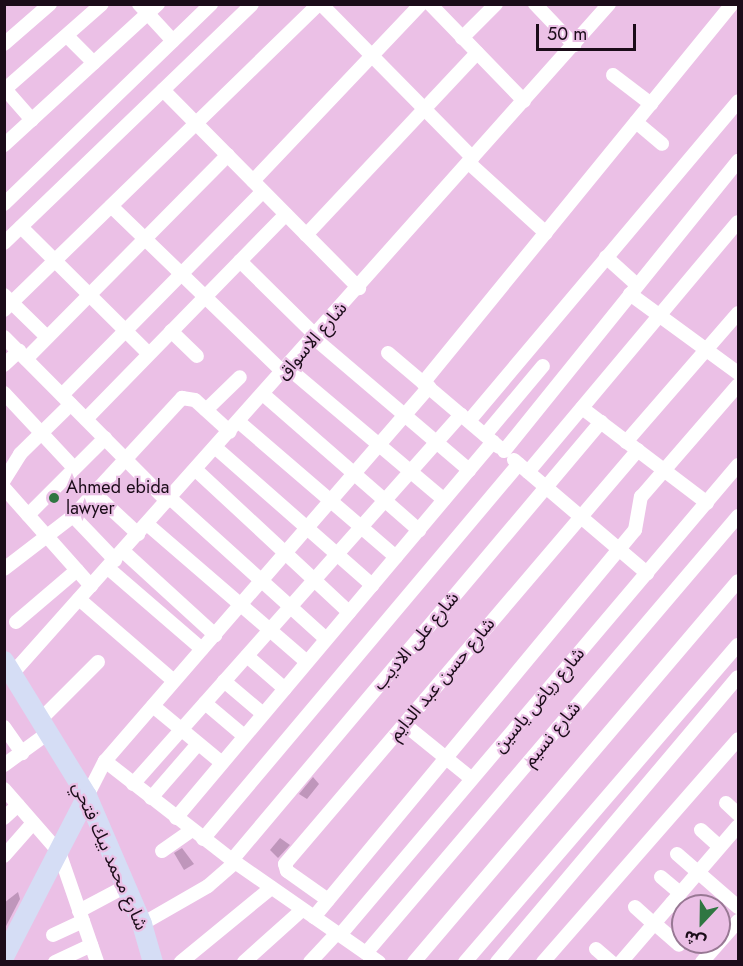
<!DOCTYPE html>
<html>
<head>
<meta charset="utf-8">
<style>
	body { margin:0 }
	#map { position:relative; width:743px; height:966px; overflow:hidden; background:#ebc0e6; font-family:Jost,"Noto Sans Arabic",sans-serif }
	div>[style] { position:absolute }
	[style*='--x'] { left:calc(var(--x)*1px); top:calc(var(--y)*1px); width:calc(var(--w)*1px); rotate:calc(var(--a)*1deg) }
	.building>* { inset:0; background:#bf96bb }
	.street>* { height:14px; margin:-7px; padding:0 7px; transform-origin:7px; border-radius:7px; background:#fff }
	.secondary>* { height:20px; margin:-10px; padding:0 10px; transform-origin:10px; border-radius:10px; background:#d5ddf5 }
	.dots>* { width:16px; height:16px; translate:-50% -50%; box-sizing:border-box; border:3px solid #ebc0e6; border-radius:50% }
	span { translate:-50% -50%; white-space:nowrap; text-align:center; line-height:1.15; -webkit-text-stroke:4.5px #ebc0e6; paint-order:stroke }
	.street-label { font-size:18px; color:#1b0c19 }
	.poi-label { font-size:18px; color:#1b0c19 }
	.left { translate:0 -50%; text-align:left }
	.frame { position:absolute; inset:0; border:6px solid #1b0c19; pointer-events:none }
	.north { position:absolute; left:671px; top:894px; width:60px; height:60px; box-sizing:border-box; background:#ebc0e6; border:2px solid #987894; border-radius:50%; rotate:202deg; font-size:16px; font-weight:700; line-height:24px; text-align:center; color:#1b0c19 }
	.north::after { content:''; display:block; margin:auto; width:21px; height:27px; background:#2f7642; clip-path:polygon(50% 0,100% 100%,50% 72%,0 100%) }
	.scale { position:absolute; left:536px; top:24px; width:100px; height:27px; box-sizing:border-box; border:3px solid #1b0c19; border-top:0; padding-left:8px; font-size:18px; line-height:21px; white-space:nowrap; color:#1b0c19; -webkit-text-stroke:4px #ebc0e6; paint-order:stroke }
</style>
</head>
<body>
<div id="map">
	<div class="building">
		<i style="clip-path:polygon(313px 777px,319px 784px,307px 799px,299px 794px)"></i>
		<i style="clip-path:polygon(280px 838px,290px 845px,278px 858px,270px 850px)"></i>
		<i style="clip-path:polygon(182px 848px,194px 864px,184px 870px,174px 853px)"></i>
		<i style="clip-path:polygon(18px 892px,20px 899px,4px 930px,4px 903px)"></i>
	</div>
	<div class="street">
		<i style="--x:139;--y:4;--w:50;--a:47.4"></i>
		<i style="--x:321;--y:4;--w:216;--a:45.4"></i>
		<i style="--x:430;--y:4;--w:135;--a:45.9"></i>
		<i style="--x:535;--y:4;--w:57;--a:46.4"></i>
		<i style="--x:67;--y:36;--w:38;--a:45"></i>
		<i style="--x:462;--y:38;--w:48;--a:-45"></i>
		<i style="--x:4;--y:44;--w:61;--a:-41"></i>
		<i style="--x:613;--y:75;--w:48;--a:37.3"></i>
		<i style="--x:5;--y:89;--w:41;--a:48.9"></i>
		<i style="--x:4;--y:90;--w:130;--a:-41.3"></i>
		<i style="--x:163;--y:90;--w:279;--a:45.3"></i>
		<i style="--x:636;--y:122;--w:34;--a:40"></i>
		<i style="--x:4;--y:145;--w:209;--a:-42.5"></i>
		<i style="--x:469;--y:163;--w:104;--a:42.3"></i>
		<i style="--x:253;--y:181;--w:244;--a:-46.5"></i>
		<i style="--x:4;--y:204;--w:288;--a:-44"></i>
		<i style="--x:111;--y:206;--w:240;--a:44"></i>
		<i style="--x:21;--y:227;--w:180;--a:44.8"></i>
		<i style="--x:306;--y:235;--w:250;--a:-46.8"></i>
		<i style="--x:4;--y:243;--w:344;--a:-43.9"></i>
		<i style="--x:606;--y:257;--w:42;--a:42.1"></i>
		<i style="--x:240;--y:261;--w:107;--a:44.6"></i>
		<i style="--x:630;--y:294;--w:134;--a:36.2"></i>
		<i style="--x:4;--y:295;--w:60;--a:44.3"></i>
		<i style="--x:4;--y:310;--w:439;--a:-44.2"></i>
		<i style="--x:171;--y:331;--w:36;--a:44"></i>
		<i style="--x:4;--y:337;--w:231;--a:45.2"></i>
		<i style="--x:314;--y:338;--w:204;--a:40.4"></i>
		<i style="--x:388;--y:353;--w:145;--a:40.3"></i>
		<i style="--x:26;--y:359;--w:287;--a:-45.3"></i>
		<i style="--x:4;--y:365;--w:21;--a:-43"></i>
		<i style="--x:288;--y:368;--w:204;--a:40.2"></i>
		<i style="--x:423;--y:383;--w:489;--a:-50.8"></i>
		<i style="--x:4;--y:393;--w:103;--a:47"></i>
		<i style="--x:62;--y:395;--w:286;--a:-45.4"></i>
		<i style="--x:264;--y:395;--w:206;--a:41.1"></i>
		<i style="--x:582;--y:408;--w:157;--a:37.2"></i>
		<i style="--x:206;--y:410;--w:47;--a:-44.1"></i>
		<i style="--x:86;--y:419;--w:286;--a:-45.7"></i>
		<i style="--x:469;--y:421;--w:418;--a:-49.9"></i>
		<i style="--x:239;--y:422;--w:207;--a:40.7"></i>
		<i style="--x:485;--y:435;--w:90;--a:-50"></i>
		<i style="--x:626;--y:442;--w:171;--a:-49"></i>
		<i style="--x:216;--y:448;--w:208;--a:41.3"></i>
		<i style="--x:504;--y:451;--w:373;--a:-51.1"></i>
		<i style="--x:514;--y:460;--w:175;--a:40.4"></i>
		<i style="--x:196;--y:470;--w:209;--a:42.9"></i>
		<i style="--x:528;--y:472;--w:326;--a:-50"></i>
		<i style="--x:4;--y:480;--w:31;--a:-58"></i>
		<i style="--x:20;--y:454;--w:71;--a:-44.4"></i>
		<i style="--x:4;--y:488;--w:131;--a:48.4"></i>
		<i style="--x:95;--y:494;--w:59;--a:42.9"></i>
		<i style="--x:170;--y:498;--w:210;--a:42.1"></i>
		<i style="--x:28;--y:515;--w:109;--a:-45"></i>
		<i style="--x:73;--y:516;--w:61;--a:46.3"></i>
		<i style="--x:147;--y:524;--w:211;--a:40.8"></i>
		<i style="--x:123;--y:551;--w:125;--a:42.4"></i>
		<i style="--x:108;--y:568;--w:124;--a:40.8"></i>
		<i style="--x:4;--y:569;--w:87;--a:-37.5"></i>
		<i style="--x:73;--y:516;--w:161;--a:-47.3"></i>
		<i style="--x:182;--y:398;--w:13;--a:9"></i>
		<i style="--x:195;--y:400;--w:47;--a:42.4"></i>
		<i style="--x:79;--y:599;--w:125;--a:40.8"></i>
		<i style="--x:16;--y:622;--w:80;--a:-40.4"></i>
		<i style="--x:247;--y:656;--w:50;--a:41"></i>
		<i style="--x:11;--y:675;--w:899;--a:-48.29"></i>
		<i style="--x:224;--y:681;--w:51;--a:40.2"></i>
		<i style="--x:205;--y:703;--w:51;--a:40.2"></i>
		<i style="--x:153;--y:706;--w:89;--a:39.6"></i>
		<i style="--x:40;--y:720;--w:82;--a:-45"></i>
		<i style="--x:404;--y:724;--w:87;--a:39"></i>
		<i style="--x:4;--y:727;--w:32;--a:55"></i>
		<i style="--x:105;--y:761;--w:161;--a:37.9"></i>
		<i style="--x:232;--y:860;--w:179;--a:34.8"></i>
		<i style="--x:4;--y:765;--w:54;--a:-36"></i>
		<i style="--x:133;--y:784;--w:494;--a:-48.4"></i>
		<i style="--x:4;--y:789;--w:84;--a:48.9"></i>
		<i style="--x:59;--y:852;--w:116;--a:70.9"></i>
		<i style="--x:87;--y:796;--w:39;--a:-63"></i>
		<i style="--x:105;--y:761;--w:495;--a:-49.1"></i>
		<i style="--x:151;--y:798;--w:72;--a:-49"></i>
		<i style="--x:726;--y:803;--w:16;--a:43"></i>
		<i style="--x:4;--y:818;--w:19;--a:-43"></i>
		<i style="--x:176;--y:818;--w:492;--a:-49.9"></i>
		<i style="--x:701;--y:830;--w:25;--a:42"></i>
		<i style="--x:203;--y:839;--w:490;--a:-49.9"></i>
		<i style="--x:162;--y:851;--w:37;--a:-35"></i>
		<i style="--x:677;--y:854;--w:81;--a:41"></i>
		<i style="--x:4;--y:856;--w:44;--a:-48.7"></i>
		<i style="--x:232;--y:860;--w:573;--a:-49.89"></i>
		<i style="--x:661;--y:877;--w:25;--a:40"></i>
		<i style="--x:328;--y:900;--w:50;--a:-144.7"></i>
		<i style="--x:287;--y:871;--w:7;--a:-106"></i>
		<i style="--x:285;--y:864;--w:544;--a:-49.55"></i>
		<i style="--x:672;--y:903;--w:15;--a:42"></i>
		<i style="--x:635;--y:907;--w:25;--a:42"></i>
		<i style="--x:79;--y:911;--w:53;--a:-28"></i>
		<i style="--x:314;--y:917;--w:503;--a:-50.33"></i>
		<i style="--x:635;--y:530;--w:34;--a:-80"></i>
		<i style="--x:641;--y:497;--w:148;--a:-49.1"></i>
		<i style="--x:654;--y:923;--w:33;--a:41"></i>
		<i style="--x:142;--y:924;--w:76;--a:-29.9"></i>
		<i style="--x:208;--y:886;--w:37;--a:-41"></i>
		<i style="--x:53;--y:935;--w:33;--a:-25"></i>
		<i style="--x:340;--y:935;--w:616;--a:-49.74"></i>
		<i style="--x:596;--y:949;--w:20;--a:41"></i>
		<i style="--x:366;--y:953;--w:574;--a:-49.59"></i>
		<i style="--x:55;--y:962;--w:40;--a:-25"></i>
		<i style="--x:181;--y:962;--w:117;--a:-39.4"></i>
		<i style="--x:244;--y:962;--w:78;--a:-41.9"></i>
		<i style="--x:310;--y:962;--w:40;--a:-47"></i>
		<i style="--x:414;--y:962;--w:500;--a:-49.62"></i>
		<i style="--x:465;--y:962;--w:418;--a:-49.3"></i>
		<i style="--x:497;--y:962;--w:373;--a:-49.8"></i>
		<i style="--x:543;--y:962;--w:296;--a:-48.8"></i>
		<i style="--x:621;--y:962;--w:179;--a:-49.3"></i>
		<i style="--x:702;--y:962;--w:55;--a:-48.7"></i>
	</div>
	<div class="secondary">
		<i style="--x:4;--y:661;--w:158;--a:58.4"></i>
		<i style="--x:87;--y:796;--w:139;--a:66.7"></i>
		<i style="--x:142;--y:924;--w:40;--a:74"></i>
		<i style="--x:4;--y:957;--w:181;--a:-62.7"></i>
	</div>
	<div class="dots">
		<i style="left:54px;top:498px;background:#2f7642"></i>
	</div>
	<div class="street-label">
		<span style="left:312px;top:341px;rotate:-49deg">شارع الاسواق</span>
		<span style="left:416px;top:641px;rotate:-50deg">شارع على الاديب</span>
		<span style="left:442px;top:679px;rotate:-50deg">شارع حسن عبد الدايم</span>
		<span style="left:539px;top:700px;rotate:-50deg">شارع رياض ياسين</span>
		<span style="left:552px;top:734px;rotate:-50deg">شارع نسيم</span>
		<span style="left:110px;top:856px;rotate:66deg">شارع محمد بيك فتحي</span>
	</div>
	<div class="poi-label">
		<span class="left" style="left:66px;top:498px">Ahmed ebida<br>lawyer</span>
	</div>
	<div class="frame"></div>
	<div class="north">ش</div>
	<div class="scale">50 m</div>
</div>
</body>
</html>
